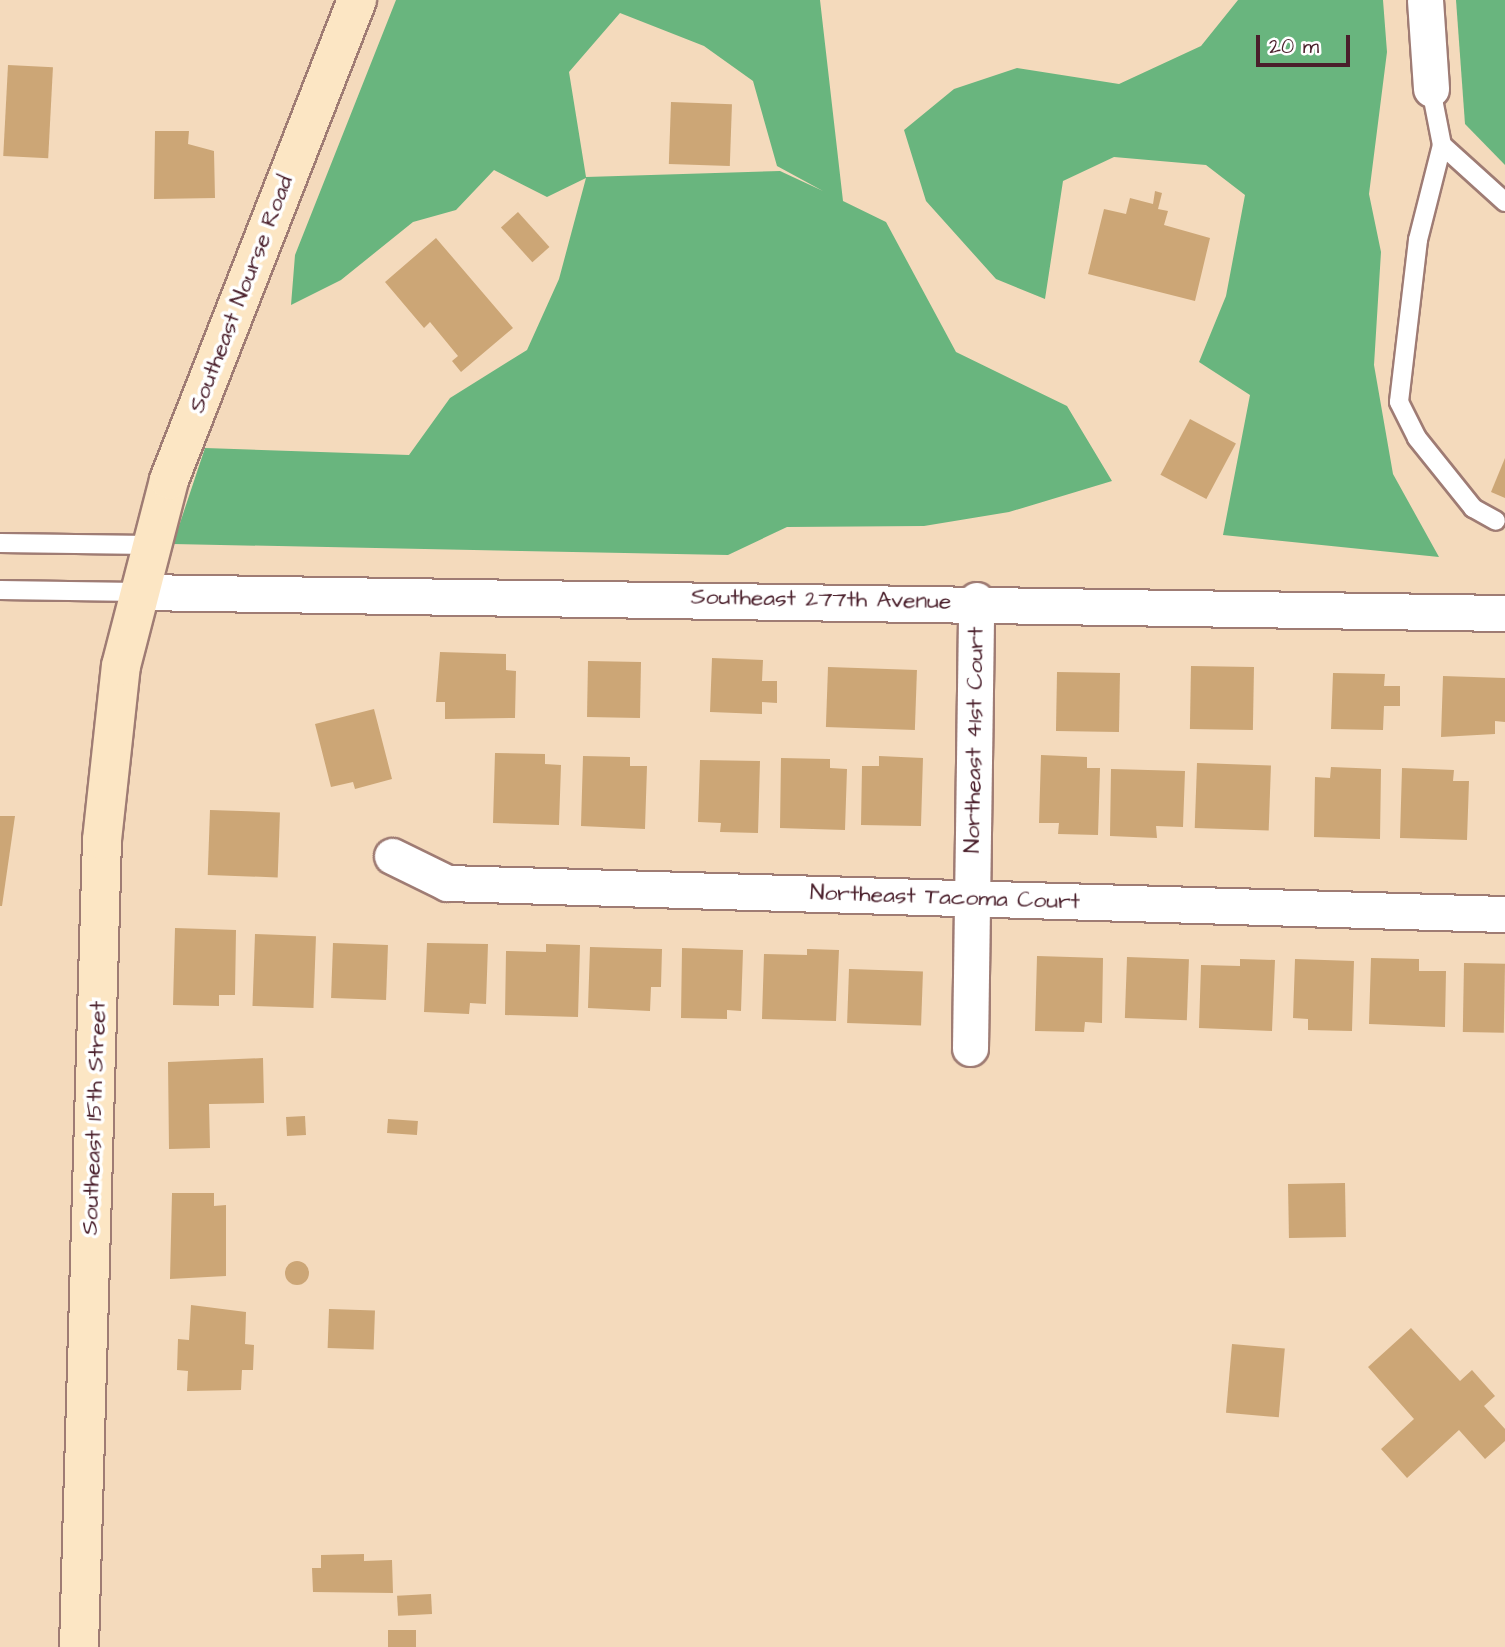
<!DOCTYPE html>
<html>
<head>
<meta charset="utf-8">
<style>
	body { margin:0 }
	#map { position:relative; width:1505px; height:1647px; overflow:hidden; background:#f4dabc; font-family:"Architects Daughter",sans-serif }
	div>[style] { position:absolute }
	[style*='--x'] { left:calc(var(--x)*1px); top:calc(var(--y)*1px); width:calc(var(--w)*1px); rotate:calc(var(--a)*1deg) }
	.forest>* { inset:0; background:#69b57e }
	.building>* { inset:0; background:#cca676; transform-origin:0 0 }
	.round { border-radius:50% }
	.roads { filter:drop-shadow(2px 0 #9f7c74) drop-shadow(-2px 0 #9f7c74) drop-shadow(0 2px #9f7c74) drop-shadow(0 -2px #9f7c74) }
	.lane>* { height:18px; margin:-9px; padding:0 9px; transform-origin:9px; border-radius:9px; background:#fff }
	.street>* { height:35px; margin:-17.5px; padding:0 17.5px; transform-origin:17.5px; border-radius:17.5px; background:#fff }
	.secondary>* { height:38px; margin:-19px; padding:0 19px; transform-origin:19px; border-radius:19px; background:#fce6c4 }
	span { translate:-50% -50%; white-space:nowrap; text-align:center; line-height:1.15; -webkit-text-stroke:7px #fff; paint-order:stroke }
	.street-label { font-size:23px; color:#4a1f2b }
	.scale { position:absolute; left:1256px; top:35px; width:94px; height:32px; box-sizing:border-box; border:4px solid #4a1f2b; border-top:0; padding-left:9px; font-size:21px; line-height:24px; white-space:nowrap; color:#4a1f2b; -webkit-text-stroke:5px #fff; paint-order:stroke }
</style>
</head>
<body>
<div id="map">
	<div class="forest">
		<i style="clip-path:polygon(evenodd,396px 0,820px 0,843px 201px,886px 222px,956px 352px,1067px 406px,1112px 481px,1009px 512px,924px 526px,787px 527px,728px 555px,173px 544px,205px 448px,409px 455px,450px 398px,527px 350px,559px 279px,586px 178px,547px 197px,494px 170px,456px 210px,413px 222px,341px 280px,291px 305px,295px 255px,396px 0,620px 13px,704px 46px,753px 81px,777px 166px,823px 191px,780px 171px,586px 177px,569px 72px,620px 13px)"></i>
		<i style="clip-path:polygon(1238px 0,1383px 0,1387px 52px,1369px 194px,1381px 252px,1374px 365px,1393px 474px,1439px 557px,1223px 535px,1250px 395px,1199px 362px,1226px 296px,1245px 195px,1206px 165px,1114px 157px,1063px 181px,1045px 299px,996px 279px,926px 201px,904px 130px,954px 89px,1017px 68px,1119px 84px,1201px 46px)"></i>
		<i style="clip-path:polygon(1456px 0,1505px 0,1505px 165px,1465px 124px)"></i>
	</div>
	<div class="building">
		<i style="left:8px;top:65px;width:45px;height:91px;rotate:3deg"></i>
		<i style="left:671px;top:102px;width:61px;height:62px;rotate:2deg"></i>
		<i style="clip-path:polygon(155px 131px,189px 131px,188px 144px,214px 151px,215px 198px,154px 199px)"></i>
		<i style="clip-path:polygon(1155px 191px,1162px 193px,1158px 209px,1168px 211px,1164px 225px,1210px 238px,1195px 301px,1088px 274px,1104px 209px,1126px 214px,1130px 198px,1153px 204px)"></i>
		<i style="left:518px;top:212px;width:47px;height:23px;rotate:48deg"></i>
		<i style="clip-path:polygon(436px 238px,513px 328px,461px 372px,452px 361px,458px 356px,430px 322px,424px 328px,385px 282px)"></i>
		<i style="left:1190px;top:419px;width:52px;height:63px;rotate:28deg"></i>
		<i style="clip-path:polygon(1505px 458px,1505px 498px,1491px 492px)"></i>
		<i style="clip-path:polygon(440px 652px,506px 654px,506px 670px,516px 671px,515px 718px,445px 719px,445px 702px,436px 702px)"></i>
		<i style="clip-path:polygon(712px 658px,763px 660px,762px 681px,777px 681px,777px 703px,762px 702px,762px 714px,710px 712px)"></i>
		<i style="left:588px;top:661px;width:53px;height:56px;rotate:1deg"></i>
		<i style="left:1191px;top:666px;width:63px;height:63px;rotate:1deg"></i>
		<i style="left:828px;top:667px;width:89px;height:60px;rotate:2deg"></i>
		<i style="left:1057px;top:672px;width:63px;height:59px;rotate:1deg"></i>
		<i style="clip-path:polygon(1333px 673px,1385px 674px,1384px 686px,1400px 686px,1400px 706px,1384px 706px,1383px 730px,1331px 729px)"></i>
		<i style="clip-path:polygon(1443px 676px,1505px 678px,1505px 722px,1495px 721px,1495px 734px,1441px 737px)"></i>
		<i style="clip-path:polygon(374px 709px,392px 779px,355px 789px,353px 782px,331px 787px,315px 724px)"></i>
		<i style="clip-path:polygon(495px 753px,545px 754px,545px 764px,561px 765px,559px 825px,493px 823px)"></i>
		<i style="clip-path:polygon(1041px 755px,1087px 757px,1087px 768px,1100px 768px,1098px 835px,1058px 834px,1059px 823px,1039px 823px)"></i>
		<i style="clip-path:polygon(583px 756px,630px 757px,630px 766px,647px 766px,645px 829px,581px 826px)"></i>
		<i style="clip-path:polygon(879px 756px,923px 758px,921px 826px,861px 825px,862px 766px,879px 766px)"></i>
		<i style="clip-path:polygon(781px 758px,830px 759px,830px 768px,847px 769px,845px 830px,780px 828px)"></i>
		<i style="clip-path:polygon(700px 760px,760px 761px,758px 833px,720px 832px,721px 823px,698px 822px)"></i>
		<i style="left:1197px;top:763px;width:74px;height:65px;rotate:2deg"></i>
		<i style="clip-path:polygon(1331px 767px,1381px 769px,1380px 839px,1314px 837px,1315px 777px,1330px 778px)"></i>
		<i style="clip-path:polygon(1402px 768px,1454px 770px,1453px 781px,1469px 781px,1467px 840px,1400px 838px)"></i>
		<i style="clip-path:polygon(1111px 769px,1185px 771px,1183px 827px,1156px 826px,1157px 838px,1110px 836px)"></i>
		<i style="left:210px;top:810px;width:70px;height:65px;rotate:2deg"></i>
		<i style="clip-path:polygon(0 816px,15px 816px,2px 906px,0 906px)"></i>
		<i style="clip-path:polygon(175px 928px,236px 930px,235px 995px,219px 995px,219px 1006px,173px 1005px)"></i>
		<i style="left:255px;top:934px;width:61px;height:72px;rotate:2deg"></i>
		<i style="left:333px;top:943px;width:55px;height:55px;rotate:2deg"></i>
		<i style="clip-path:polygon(427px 943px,488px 944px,486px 1004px,470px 1003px,469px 1014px,424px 1012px)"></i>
		<i style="clip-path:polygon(546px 944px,580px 945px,578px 1017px,505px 1015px,506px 951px,546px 952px)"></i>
		<i style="clip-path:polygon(590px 947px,662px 949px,661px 987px,651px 987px,650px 1011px,588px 1008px)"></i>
		<i style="clip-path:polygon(682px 948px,743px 950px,741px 1011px,727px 1010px,727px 1019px,681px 1018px)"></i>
		<i style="clip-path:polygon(807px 949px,839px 950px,836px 1021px,762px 1019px,764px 954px,807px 955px)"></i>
		<i style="clip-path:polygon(1037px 956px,1103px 958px,1102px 1023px,1085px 1022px,1084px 1032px,1035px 1031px)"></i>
		<i style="left:1127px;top:957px;width:62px;height:61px;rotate:2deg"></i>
		<i style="clip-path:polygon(1371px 958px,1419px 959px,1419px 971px,1446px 971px,1445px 1027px,1369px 1024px)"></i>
		<i style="clip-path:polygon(1240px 959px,1275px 960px,1272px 1031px,1199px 1028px,1201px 965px,1240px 966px)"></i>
		<i style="clip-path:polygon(1295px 959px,1354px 961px,1352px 1031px,1308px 1030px,1308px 1019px,1293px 1018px)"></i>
		<i style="left:1464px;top:963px;width:41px;height:69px;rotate:1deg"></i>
		<i style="left:849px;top:969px;width:74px;height:54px;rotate:2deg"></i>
		<i style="clip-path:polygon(263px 1058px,264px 1103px,209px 1104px,210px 1148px,169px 1149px,168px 1062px)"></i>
		<i style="left:305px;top:1116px;width:19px;height:19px;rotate:87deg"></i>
		<i style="left:388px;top:1119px;width:30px;height:14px;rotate:4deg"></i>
		<i style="left:1345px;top:1183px;width:54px;height:57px;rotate:89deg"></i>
		<i style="clip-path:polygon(172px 1193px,214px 1193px,214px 1206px,226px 1205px,226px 1276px,170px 1279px)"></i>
		<i class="round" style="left:285px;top:1261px;width:24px;height:24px"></i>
		<i style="clip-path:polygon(191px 1305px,246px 1312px,245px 1344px,254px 1345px,253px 1370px,242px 1370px,241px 1390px,187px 1391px,188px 1371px,177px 1370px,178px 1339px,189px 1340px)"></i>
		<i style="left:329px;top:1309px;width:46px;height:39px;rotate:2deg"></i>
		<i style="clip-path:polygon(1411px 1328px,1460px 1381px,1472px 1370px,1495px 1396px,1484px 1406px,1505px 1429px,1505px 1441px,1485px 1459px,1459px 1430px,1407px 1478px,1381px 1449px,1414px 1419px,1368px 1367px)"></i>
		<i style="left:1232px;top:1344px;width:53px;height:69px;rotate:5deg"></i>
		<i style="clip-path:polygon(364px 1554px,364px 1561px,392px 1560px,393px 1593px,313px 1592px,312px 1568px,321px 1568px,321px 1555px)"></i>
		<i style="left:431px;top:1594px;width:20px;height:34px;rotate:87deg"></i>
		<i style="left:388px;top:1630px;width:28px;height:17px"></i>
	</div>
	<div class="roads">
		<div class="lane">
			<i style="--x:1431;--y:89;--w:57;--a:78.9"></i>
			<i style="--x:1442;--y:145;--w:85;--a:42.1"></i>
			<i style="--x:1442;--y:145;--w:98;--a:104.2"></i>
			<i style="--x:1418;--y:240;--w:163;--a:96.7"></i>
			<i style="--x:1399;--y:402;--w:40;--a:63.4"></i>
			<i style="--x:1417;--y:438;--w:90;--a:51.3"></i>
			<i style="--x:1473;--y:508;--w:26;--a:29"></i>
			<i style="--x:0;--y:543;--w:150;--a:0.8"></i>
			<i style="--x:0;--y:590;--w:138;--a:0.8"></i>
		</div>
		<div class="street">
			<i style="--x:1425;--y:0;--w:89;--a:86.1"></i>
			<i style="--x:138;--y:592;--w:1367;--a:0.88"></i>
			<i style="--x:392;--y:856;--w:61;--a:26.1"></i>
			<i style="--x:447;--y:883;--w:1058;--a:1.68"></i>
			<i style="--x:970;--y:1048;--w:448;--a:-89.2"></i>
		</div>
		<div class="secondary">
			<i style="--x:79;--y:1647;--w:807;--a:-88.37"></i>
			<i style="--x:102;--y:840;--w:175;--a:-83.8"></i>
			<i style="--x:121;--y:666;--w:192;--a:-75.5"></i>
			<i style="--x:169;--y:480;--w:516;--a:-68.61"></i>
		</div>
	</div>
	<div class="street-label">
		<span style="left:241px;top:294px;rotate:-69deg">Southeast Nourse Road</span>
		<span style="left:821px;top:599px;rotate:1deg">Southeast 277th Avenue</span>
		<span style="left:974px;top:740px;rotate:-89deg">Northeast 41st Court</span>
		<span style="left:945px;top:897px;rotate:2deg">Northeast Tacoma Court</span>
		<span style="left:94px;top:1118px;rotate:-88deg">Southeast 15th Street</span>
	</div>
	<div class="scale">20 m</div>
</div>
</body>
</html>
